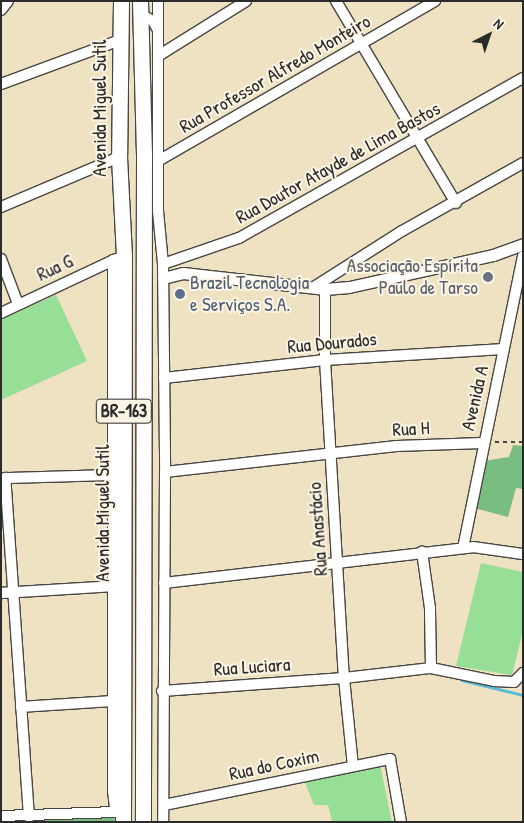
<!DOCTYPE html>
<html>
<head>
<meta charset="utf-8">
<style>
	body { margin:0 }
	#map { position:relative; width:524px; height:823px; overflow:hidden; background:#efe2c3; font-family:"Patrick Hand",sans-serif }
	div>[style] { position:absolute }
	[style*='--x'] { left:calc(var(--x)*1px); top:calc(var(--y)*1px); width:calc(var(--w)*1px); rotate:calc(var(--a)*1deg) }
	.green>* { inset:0; background:#97de97 }
	.forest>* { inset:0; background:#79bd80 }
	.stream>* { height:2.5px; margin:-1.25px; padding:0 1.25px; transform-origin:1.25px; border-radius:1.25px; background:#59bad7 }
	.path>* { height:2px; margin-top:-1px; transform-origin:0; background:repeating-linear-gradient(90deg,#484642 0 4px,transparent 0 8px) }
	.roads { filter:drop-shadow(1px 0 #484642) drop-shadow(-1px 0 #484642) drop-shadow(0 1px #484642) drop-shadow(0 -1px #484642) }
	.minor>* { height:10px; margin:-5px; padding:0 5px; transform-origin:5px; border-radius:5px; background:#fff }
	.tertiary>* { height:11px; margin:-5.5px; padding:0 5.5px; transform-origin:5.5px; border-radius:5.5px; background:#fff }
	.primary>* { height:15px; margin:-7.5px; padding:0 7.5px; transform-origin:7.5px; border-radius:7.5px; background:#fff }
	.dots>* { width:14px; height:14px; translate:-50% -50%; box-sizing:border-box; border:2px solid #fcf5e5; border-radius:50% }
	span { translate:-50% -50%; white-space:nowrap; text-align:center; line-height:1.15; -webkit-text-stroke:4px #fcf5e5; paint-order:stroke }
	.shield-label span { padding:1px 4px; background:#fcf5e5; border:1px solid; border-radius:4px; -webkit-text-stroke-width:0 }
	.shield-label { font-size:18px; color:#2b2b2b; font-weight:700 }
	.street-label { font-size:19px; color:#2b2b2b }
	.worship-label { font-size:19px; color:#5b616d }
	.right { translate:-100% -50%; text-align:right }
	.service-label { font-size:19px; color:#4e5e75 }
	.left { translate:0 -50%; text-align:left }
	.frame { position:absolute; inset:0; border:2px solid #2b2b2b; pointer-events:none }
	.north { position:absolute; left:464px; top:10px; width:50px; height:50px; -webkit-text-stroke:4px #fcf5e5; paint-order:stroke; rotate:41deg; font-size:14px; font-weight:700; line-height:20px; text-align:center; color:#2b2b2b }
	.north::after { content:''; display:block; margin:auto; width:18px; height:22px; background:#2b2b2b; clip-path:polygon(50% 0,100% 100%,50% 72%,0 100%) }
</style>
</head>
<body>
<div id="map">
	<div class="green">
		<i style="clip-path:polygon(56px 295px,87px 361px,1px 400px,1px 320px)"></i>
		<i style="clip-path:polygon(481px 563px,523px 572px,523px 630px,512px 675px,456px 666px)"></i>
		<i style="clip-path:polygon(380px 764px,392px 822px,332px 822px,328px 805px,314px 805px,304px 780px)"></i>
	</div>
	<div class="forest">
		<i style="clip-path:polygon(513px 445px,523px 446px,523px 489px,516px 488px,508px 517px,474px 508px,483px 461px,509px 457px)"></i>
		<i style="clip-path:polygon(114px 816px,115px 822px,1px 822px,1px 818px)"></i>
	</div>
	<div class="stream">
		<i style="--x:462;--y:680;--w:63;--a:13.8"></i>
	</div>
	<div class="path">
		<i style="--x:495;--y:442;--w:28;--a:0"></i>
	</div>
	<div class="roads">
		<div class="minor">
			<i style="--x:158;--y:1;--w:28;--a:90"></i>
			<i style="--x:336;--y:1;--w:235;--a:59.3"></i>
			<i style="--x:1;--y:10;--w:11;--a:-52"></i>
			<i style="--x:139;--y:13;--w:16;--a:30"></i>
			<i style="--x:153;--y:21;--w:10;--a:61"></i>
			<i style="--x:158;--y:30;--w:181;--a:90"></i>
			<i style="--x:158;--y:211;--w:53;--a:84.6"></i>
			<i style="--x:163;--y:264;--w:208;--a:89.4"></i>
			<i style="--x:165;--y:472;--w:350;--a:90.3"></i>
			<i style="--x:158;--y:56;--w:104;--a:-32"></i>
			<i style="--x:1;--y:84;--w:127;--a:-20.3"></i>
			<i style="--x:158;--y:161;--w:320;--a:-30"></i>
			<i style="--x:1;--y:207;--w:128;--a:-23"></i>
			<i style="--x:1;--y:259;--w:48;--a:69.3"></i>
			<i style="--x:113;--y:260;--w:531;--a:90"></i>
			<i style="--x:113;--y:791;--w:17;--a:83"></i>
			<i style="--x:115;--y:808;--w:11;--a:41"></i>
			<i style="--x:163;--y:264;--w:80;--a:-18.9"></i>
			<i style="--x:239;--y:238;--w:326;--a:-29.4"></i>
			<i style="--x:314;--y:287;--w:104;--a:-32.5"></i>
			<i style="--x:402;--y:231;--w:139;--a:-29.3"></i>
			<i style="--x:325;--y:289;--w:71;--a:90"></i>
			<i style="--x:325;--y:360;--w:319;--a:86.6"></i>
			<i style="--x:344;--y:678;--w:88;--a:84.2"></i>
			<i style="--x:1;--y:313;--w:127;--a:-25.2"></i>
			<i style="--x:164;--y:378;--w:162;--a:-6.4"></i>
			<i style="--x:325;--y:360;--w:179;--a:-3.5"></i>
			<i style="--x:165;--y:472;--w:233;--a:-6.4"></i>
			<i style="--x:397;--y:446;--w:85;--a:-2"></i>
			<i style="--x:463;--y:548;--w:298;--a:-78.4"></i>
			<i style="--x:164;--y:583;--w:311;--a:-6.6"></i>
			<i style="--x:473;--y:547;--w:50;--a:8"></i>
			<i style="--x:1;--y:593;--w:114;--a:-3.5"></i>
			<i style="--x:431;--y:668;--w:64;--a:11.7"></i>
			<i style="--x:494;--y:681;--w:20;--a:3"></i>
			<i style="--x:514;--y:682;--w:13;--a:-45"></i>
			<i style="--x:162;--y:691;--w:182;--a:-4.1"></i>
			<i style="--x:344;--y:678;--w:88;--a:-6.6"></i>
			<i style="--x:431;--y:668;--w:60;--a:-91"></i>
			<i style="--x:430;--y:608;--w:57;--a:-98.1"></i>
			<i style="--x:21;--y:707;--w:91;--a:-3.8"></i>
			<i style="--x:164;--y:805;--w:231;--a:-11.5"></i>
			<i style="--x:390;--y:759;--w:64;--a:80.1"></i>
			<i style="--x:1;--y:816;--w:116;--a:-2"></i>
			<i style="--x:29;--y:817;--w:340;--a:-94"></i>
			<i style="--x:5;--y:478;--w:109;--a:-1.6"></i>
		</div>
		<div class="tertiary">
			<i style="--x:163;--y:278;--w:21;--a:-14"></i>
			<i style="--x:183;--y:273;--w:143;--a:6.4"></i>
			<i style="--x:325;--y:289;--w:24;--a:-5"></i>
			<i style="--x:349;--y:287;--w:148;--a:-12.5"></i>
			<i style="--x:493;--y:255;--w:32;--a:-20"></i>
		</div>
		<div class="primary">
			<i style="--x:121;--y:1;--w:156;--a:90.7"></i>
			<i style="--x:119;--y:157;--w:99;--a:87.1"></i>
			<i style="--x:124;--y:256;--w:566;--a:90.1"></i>
			<i style="--x:140;--y:1;--w:157;--a:88.5"></i>
			<i style="--x:144;--y:158;--w:664;--a:90.09"></i>
		</div>
	</div>
	<div class="dots">
		<i style="left:488px;top:277px;background:#6b7280"></i>
		<i style="left:180px;top:294px;background:#5c6f8a"></i>
	</div>
	<div class="shield-label">
		<span style="left:124px;top:411px">BR-163</span>
	</div>
	<div class="street-label">
		<span style="left:275px;top:74px;rotate:-30deg">Rua Professor Alfredo Monteiro</span>
		<span style="left:100px;top:108px;rotate:-90deg">Avenida Miguel Sutil</span>
		<span style="left:338px;top:163px;rotate:-29deg">Rua Doutor Atayde de Lima Bastos</span>
		<span style="left:55px;top:268px;rotate:-25deg">Rua G</span>
		<span style="left:332px;top:343px;rotate:-5deg">Rua Dourados</span>
		<span style="left:475px;top:398px;rotate:-77deg">Avenida A</span>
		<span style="left:411px;top:429px;rotate:-3deg">Rua H</span>
		<span style="left:103px;top:513px;rotate:-90deg">Avenida Miguel Sutil</span>
		<span style="left:318px;top:529px;rotate:-94deg">Rua Anastácio</span>
		<span style="left:252px;top:667px;rotate:-4deg">Rua Luciara</span>
		<span style="left:274px;top:765px;rotate:-12deg">Rua do Coxim</span>
	</div>
	<div class="worship-label">
		<span class="right" style="left:478px;top:277px">Associação Espírita<br>Paulo de Tarso</span>
	</div>
	<div class="service-label">
		<span class="left" style="left:190px;top:294px">Brazil Tecnologia<br>e Serviços S.A.</span>
	</div>
	<div class="frame"></div>
	<div class="north">N</div>
</div>
</body>
</html>
